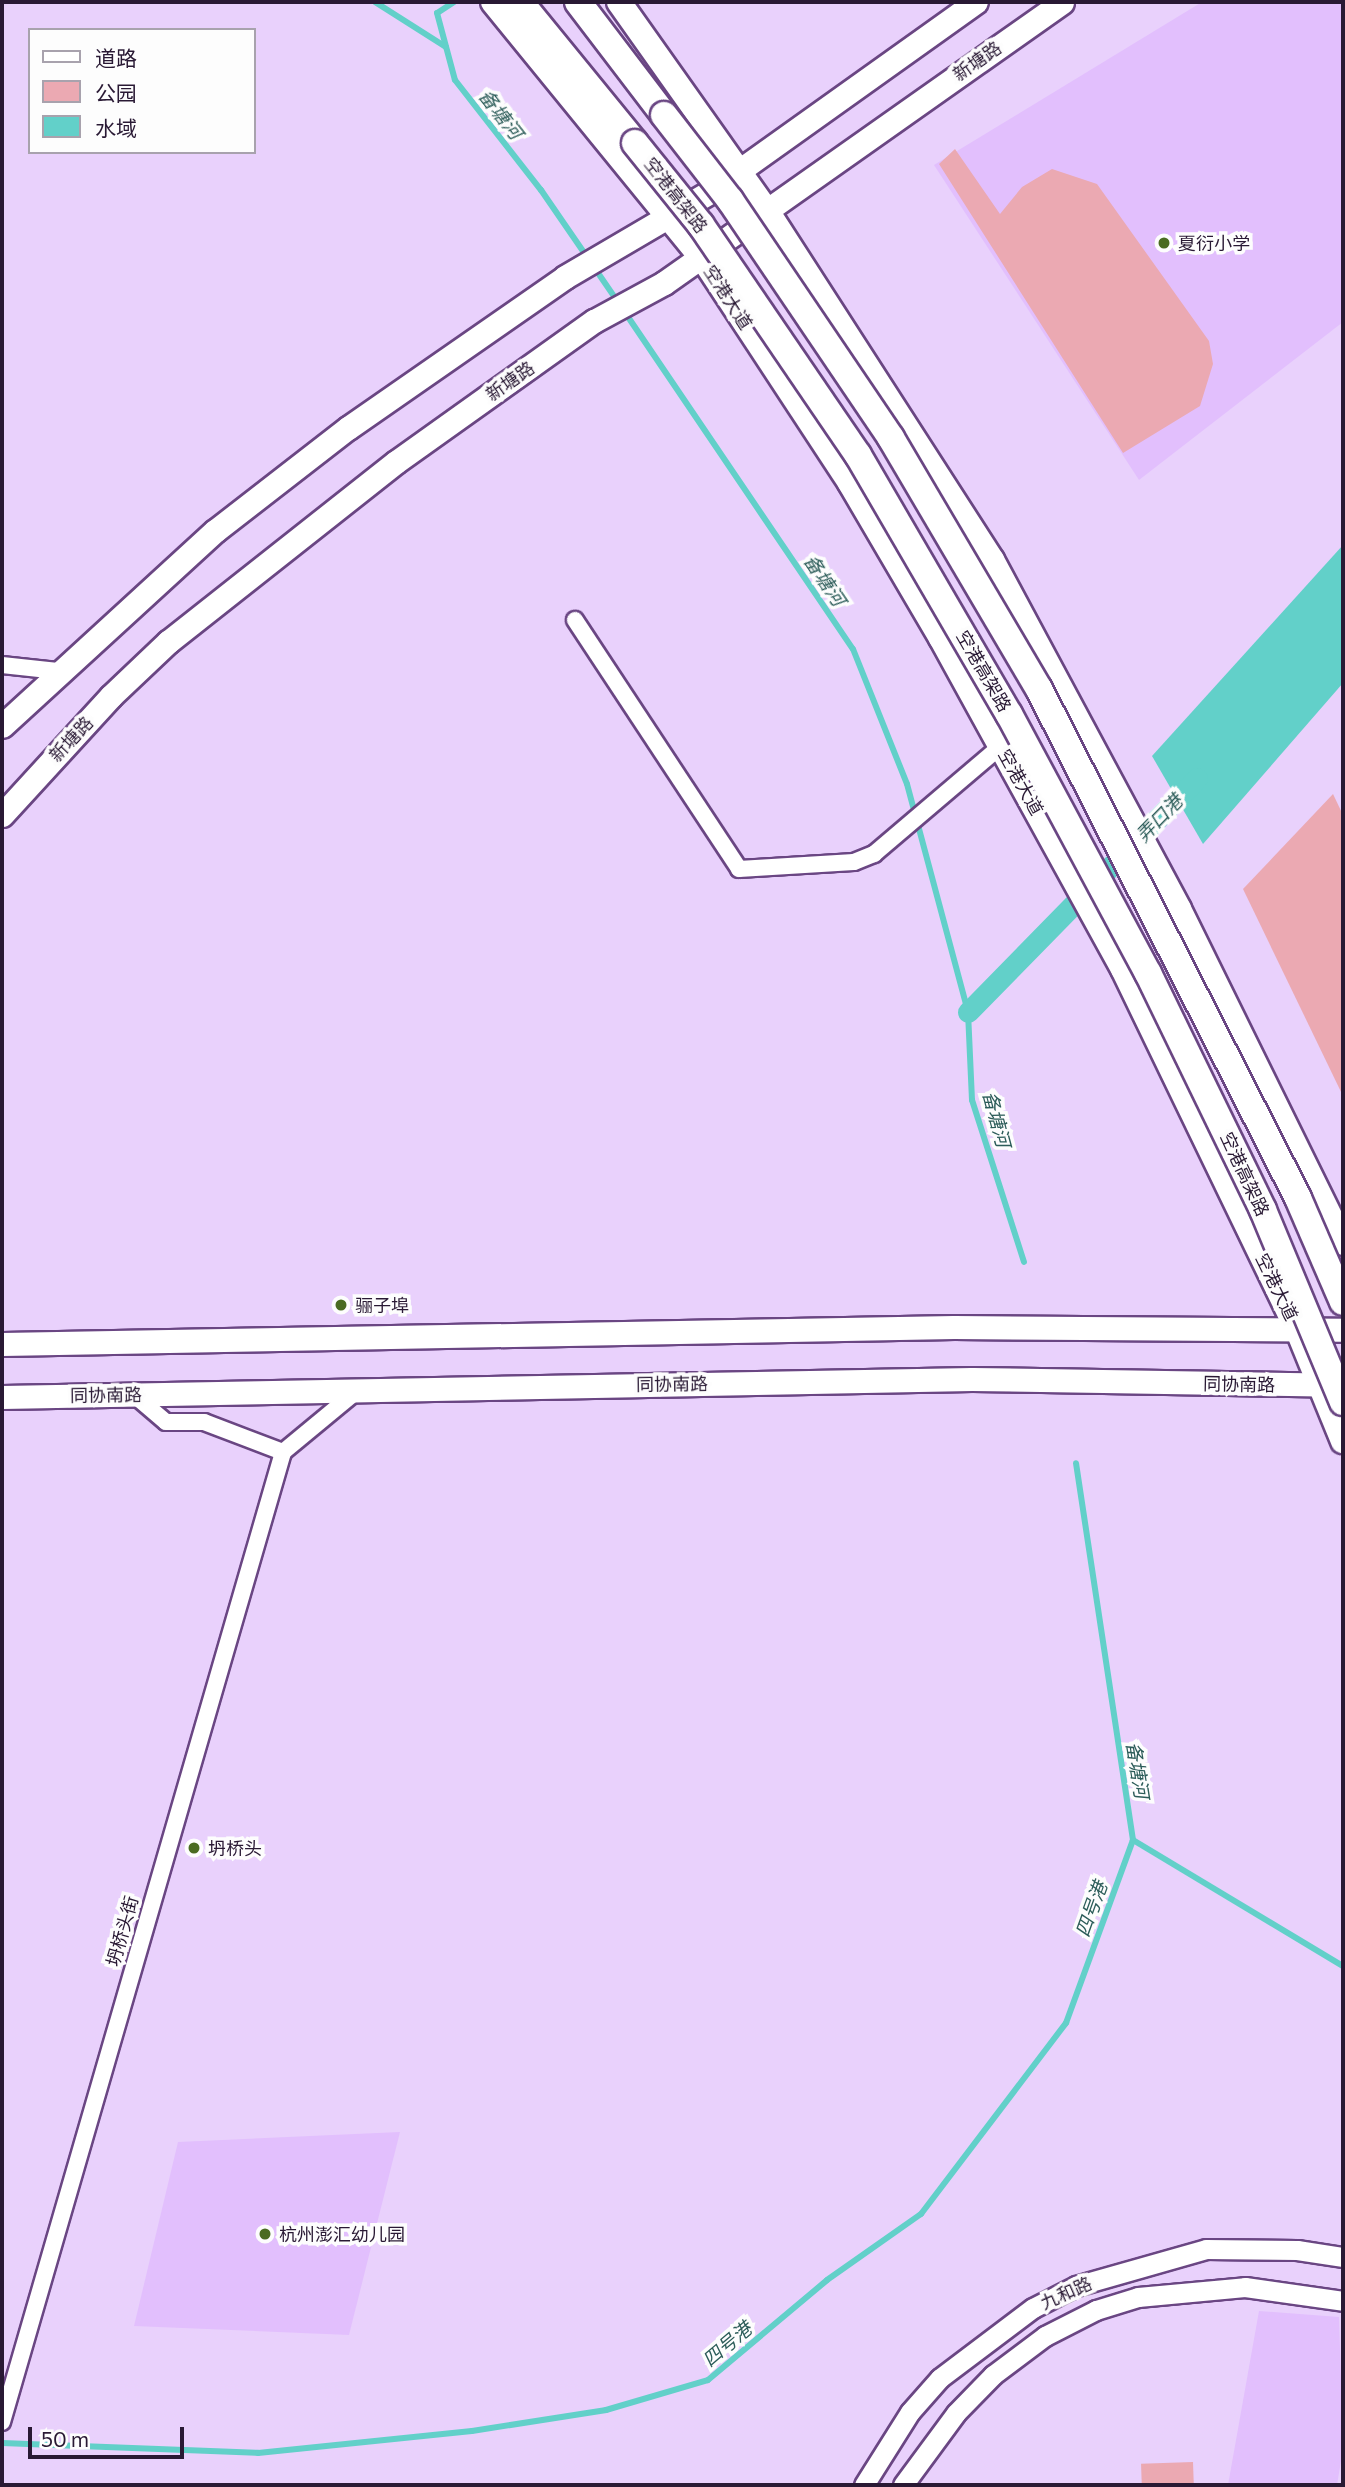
<!DOCTYPE html>
<html>
<head>
<meta charset="utf-8">
<style>
	body { margin:0 }
	#map { position:relative; width:1345px; height:2487px; overflow:hidden; background:#e9d1fc; font-family:Commissioner,"Noto Sans SC",sans-serif }
	div>[style] { position:absolute }
	[style*='--x'] { left:calc(var(--x)*1px); top:calc(var(--y)*1px); width:calc(var(--w)*1px); rotate:calc(var(--a)*1deg) }
	.built>* { inset:0; background:#e2bffd }
	.green>* { inset:0; background:#eba9b2; transform-origin:0 0 }
	.water>* { inset:0; background:#62d0c9 }
	.stream>* { height:6px; margin:-3px; padding:0 3px; transform-origin:3px; border-radius:3px; background:#62d0c9 }
	.canal>* { height:21px; margin:-10.5px; padding:0 10.5px; transform-origin:10.5px; border-radius:10.5px; background:#62d0c9 }
	.roads { filter:drop-shadow(2px 0 #6a4683) drop-shadow(-2px 0 #6a4683) drop-shadow(0 2px #6a4683) drop-shadow(0 -2px #6a4683) }
	.minor>* { height:16px; margin:-8px; padding:0 8px; transform-origin:8px; border-radius:8px; background:#fff }
	.tertiary>* { height:19px; margin:-9.5px; padding:0 9.5px; transform-origin:9.5px; border-radius:9.5px; background:#fff }
	.secondary>* { height:23px; margin:-11.5px; padding:0 11.5px; transform-origin:11.5px; border-radius:11.5px; background:#fff }
	.primary>* { height:24px; margin:-12px; padding:0 12px; transform-origin:12px; border-radius:12px; background:#fff }
	.trunk>* { height:26px; margin:-13px; padding:0 13px; transform-origin:13px; border-radius:13px; background:#fff }
	.bridges { filter:drop-shadow(2px 0 #6a4683) drop-shadow(-2px 0 #6a4683) drop-shadow(0 2px #6a4683) drop-shadow(0 -2px #6a4683) }
	.trunk-bridge>* { height:26px; margin:-13px; padding:0 13px; transform-origin:13px; border-radius:13px; background:#fff }
	.dots>* { width:19px; height:19px; translate:-50% -50%; box-sizing:border-box; border:4px solid #fdfdfd; border-radius:50% }
	span { translate:-50% -50%; white-space:nowrap; text-align:center; line-height:1.15; -webkit-text-stroke:7px #fdfdfd; paint-order:stroke }
	.street-label { font-size:18px; color:#291934 }
	.poi-label { font-size:18px; color:#291934 }
	.left { translate:0 -50%; text-align:left }
	.water-label { font-size:19px; color:#2c5c59; font-style:italic }
	.frame { position:absolute; inset:0; border:4px solid #291934; pointer-events:none }
	.legend { position:absolute; left:28px; top:28px; width:228px; height:126px; box-sizing:border-box; background:#fdfdfd; border:2px solid #a8a2ad; margin:0; padding:9px 12px; list-style:none; font-size:21px; color:#291934 }
	.legend li { display:flex; align-items:center; gap:14px; height:35px }
	.legend b { width:35px; border:2px solid #a8a2ad }
	.scale { position:absolute; left:28px; top:2427px; width:156px; height:32px; box-sizing:border-box; border:4px solid #291934; border-top:0; padding-left:9px; font-size:21px; line-height:24px; white-space:nowrap; color:#291934; -webkit-text-stroke:5px #fdfdfd; paint-order:stroke }
</style>
</head>
<body>
<div id="map">
	<div class="built">
		<i style="clip-path:polygon(1202px 2px,1343px 2px,1343px 322px,1139px 480px,934px 165px)"></i>
		<i style="clip-path:polygon(400px 2132px,349px 2335px,134px 2326px,178px 2142px)"></i>
		<i style="clip-path:polygon(1259px 2311px,1339px 2317px,1343px 2449px,1337px 2485px,1228px 2485px)"></i>
	</div>
	<div class="green">
		<i style="clip-path:polygon(955px 149px,1000px 214px,1022px 187px,1052px 169px,1097px 184px,1209px 341px,1213px 364px,1200px 406px,1123px 453px,939px 164px)"></i>
		<i style="clip-path:polygon(1333px 794px,1343px 815px,1343px 1096px,1243px 889px)"></i>
		<i style="left:1193px;top:2462px;width:23px;height:52px;rotate:88deg"></i>
	</div>
	<div class="water">
		<i style="clip-path:polygon(1343px 545px,1343px 683px,1203px 844px,1152px 756px)"></i>
	</div>
	<div class="stream">
		<i style="--x:375;--y:2;--w:84;--a:32.4"></i>
		<i style="--x:454;--y:2;--w:20;--a:147"></i>
		<i style="--x:437;--y:13;--w:69;--a:75"></i>
		<i style="--x:455;--y:80;--w:140;--a:52"></i>
		<i style="--x:541;--y:190;--w:136;--a:55.5"></i>
		<i style="--x:624;--y:311;--w:408;--a:55.9"></i>
		<i style="--x:853;--y:649;--w:145;--a:68.2"></i>
		<i style="--x:907;--y:784;--w:236;--a:75"></i>
		<i style="--x:968;--y:1012;--w:88;--a:87.4"></i>
		<i style="--x:972;--y:1100;--w:170;--a:72.2"></i>
		<i style="--x:1133;--y:1840;--w:245;--a:31"></i>
		<i style="--x:2;--y:2443;--w:256;--a:2.2"></i>
		<i style="--x:258;--y:2453;--w:215;--a:-5.9"></i>
		<i style="--x:472;--y:2431;--w:136;--a:-8.9"></i>
		<i style="--x:606;--y:2410;--w:106;--a:-16.4"></i>
		<i style="--x:708;--y:2380;--w:155;--a:-40"></i>
		<i style="--x:827;--y:2280;--w:115;--a:-35.1"></i>
		<i style="--x:921;--y:2214;--w:240;--a:-52.8"></i>
		<i style="--x:1066;--y:2023;--w:195;--a:-69.9"></i>
		<i style="--x:1133;--y:1840;--w:381;--a:-98.6"></i>
	</div>
	<div class="canal">
		<i style="--x:968;--y:1012;--w:327;--a:-45.6"></i>
	</div>
	<div class="roads">
		<div class="minor">
			<i style="--x:575;--y:620;--w:298;--a:56.6"></i>
			<i style="--x:739;--y:869;--w:115;--a:-3.5"></i>
			<i style="--x:854;--y:862;--w:22;--a:-22"></i>
			<i style="--x:874;--y:854;--w:167;--a:-40.4"></i>
			<i style="--x:2;--y:665;--w:56;--a:6.1"></i>
			<i style="--x:133;--y:1394;--w:43;--a:40.3"></i>
			<i style="--x:166;--y:1422;--w:38;--a:0"></i>
			<i style="--x:204;--y:1422;--w:85;--a:20.8"></i>
			<i style="--x:2;--y:2422;--w:1010;--a:-73.84"></i>
			<i style="--x:283;--y:1452;--w:97;--a:-39.6"></i>
		</div>
		<div class="tertiary">
			<i style="--x:864;--y:2485;--w:86;--a:-57.8"></i>
			<i style="--x:910;--y:2412;--w:45;--a:-48.6"></i>
			<i style="--x:940;--y:2378;--w:116;--a:-37"></i>
			<i style="--x:1033;--y:2308;--w:48;--a:-27.1"></i>
			<i style="--x:1076;--y:2286;--w:135;--a:-15.9"></i>
			<i style="--x:1206;--y:2249;--w:91;--a:0.6"></i>
			<i style="--x:1297;--y:2250;--w:47;--a:8.7"></i>
			<i style="--x:903;--y:2485;--w:89;--a:-53.6"></i>
			<i style="--x:956;--y:2413;--w:53;--a:-45.8"></i>
			<i style="--x:993;--y:2375;--w:65;--a:-36.9"></i>
			<i style="--x:1045;--y:2336;--w:57;--a:-27"></i>
			<i style="--x:1096;--y:2310;--w:44;--a:-17.2"></i>
			<i style="--x:1138;--y:2297;--w:107;--a:-5.3"></i>
			<i style="--x:1245;--y:2287;--w:99;--a:8.1"></i>
		</div>
		<div class="secondary">
			<i style="--x:2;--y:726;--w:289;--a:-42.5"></i>
			<i style="--x:215;--y:531;--w:168;--a:-37.8"></i>
			<i style="--x:348;--y:428;--w:264;--a:-34.8"></i>
			<i style="--x:565;--y:277;--w:166;--a:-30.4"></i>
			<i style="--x:708;--y:193;--w:329;--a:-35.5"></i>
			<i style="--x:2;--y:815;--w:161;--a:-47.5"></i>
			<i style="--x:111;--y:696;--w:79;--a:-43.5"></i>
			<i style="--x:168;--y:642;--w:290;--a:-38.3"></i>
			<i style="--x:396;--y:462;--w:243;--a:-35.5"></i>
			<i style="--x:594;--y:321;--w:80;--a:-28.5"></i>
			<i style="--x:664;--y:283;--w:487;--a:-35.2"></i>
			<i style="--x:2;--y:1344;--w:952;--a:-1.02"></i>
			<i style="--x:954;--y:1327;--w:389;--a:0.4"></i>
			<i style="--x:2;--y:1397;--w:970;--a:-1.06"></i>
			<i style="--x:972;--y:1379;--w:363;--a:0.9"></i>
		</div>
		<div class="primary">
			<i style="--x:493;--y:2;--w:335;--a:50.8"></i>
			<i style="--x:705;--y:262;--w:264;--a:56.7"></i>
			<i style="--x:850;--y:483;--w:180;--a:59.6"></i>
			<i style="--x:941;--y:638;--w:378;--a:61.2"></i>
			<i style="--x:1123;--y:969;--w:402;--a:64.2"></i>
			<i style="--x:1298;--y:1331;--w:119;--a:67.8"></i>
			<i style="--x:619;--y:2;--w:260;--a:54.7"></i>
			<i style="--x:769;--y:214;--w:412;--a:57.2"></i>
			<i style="--x:992;--y:560;--w:396;--a:61.8"></i>
			<i style="--x:1179;--y:909;--w:372;--a:63.8"></i>
		</div>
		<div class="trunk">
			<i style="--x:520;--y:2;--w:182;--a:50.8"></i>
			<i style="--x:578;--y:2;--w:142;--a:52.7"></i>
		</div>
	</div>
	<div class="bridges">
		<div class="trunk-bridge">
			<i style="--x:664;--y:115;--w:108;--a:52.2"></i>
			<i style="--x:730;--y:200;--w:287;--a:55.9"></i>
			<i style="--x:891;--y:438;--w:291;--a:59.5"></i>
			<i style="--x:1039;--y:689;--w:571;--a:63.03"></i>
			<i style="--x:1298;--y:1198;--w:113;--a:66.6"></i>
			<i style="--x:635;--y:143;--w:105;--a:51.2"></i>
			<i style="--x:701;--y:225;--w:278;--a:55.7"></i>
			<i style="--x:858;--y:455;--w:300;--a:59.8"></i>
			<i style="--x:1009;--y:714;--w:294;--a:61.8"></i>
			<i style="--x:1148;--y:973;--w:263;--a:64.1"></i>
			<i style="--x:1263;--y:1210;--w:208;--a:67.4"></i>
		</div>
	</div>
	<div class="dots">
		<i style="left:1164px;top:243px;background:#4a6b21"></i>
		<i style="left:341px;top:1305px;background:#4a6b21"></i>
		<i style="left:194px;top:1848px;background:#4a6b21"></i>
		<i style="left:265px;top:2234px;background:#4a6b21"></i>
	</div>
	<div class="street-label">
		<span style="left:977px;top:61px;rotate:-35deg">新塘路</span>
		<span style="left:676px;top:195px;rotate:52deg">空港高架路</span>
		<span style="left:728px;top:297px;rotate:57deg">空港大道</span>
		<span style="left:510px;top:381px;rotate:-35deg">新塘路</span>
		<span style="left:984px;top:671px;rotate:60deg">空港高架路</span>
		<span style="left:71px;top:739px;rotate:-47deg">新塘路</span>
		<span style="left:1021px;top:782px;rotate:61deg">空港大道</span>
		<span style="left:1245px;top:1174px;rotate:65deg">空港高架路</span>
		<span style="left:1277px;top:1287px;rotate:64deg">空港大道</span>
		<span style="left:672px;top:1384px;rotate:-1deg">同协南路</span>
		<span style="left:1239px;top:1384px;rotate:1deg">同协南路</span>
		<span style="left:106px;top:1395px;rotate:-1deg">同协南路</span>
		<span style="left:122px;top:1931px;rotate:-74deg">坍桥头街</span>
		<span style="left:1066px;top:2293px;rotate:-24deg">九和路</span>
	</div>
	<div class="poi-label">
		<span class="left" style="left:1178px;top:243px">夏衍小学</span>
		<span class="left" style="left:355px;top:1305px">骊子埠</span>
		<span class="left" style="left:208px;top:1848px">坍桥头</span>
		<span class="left" style="left:279px;top:2234px">杭州澎汇幼儿园</span>
	</div>
	<div class="water-label">
		<span style="left:501px;top:114px;rotate:52deg">备塘河</span>
		<span style="left:825px;top:580px;rotate:56deg">备塘河</span>
		<span style="left:1159px;top:818px;rotate:-46deg">弄口港</span>
		<span style="left:997px;top:1119px;rotate:75deg">备塘河</span>
		<span style="left:1138px;top:1770px;rotate:81deg">备塘河</span>
		<span style="left:1091px;top:1909px;rotate:-70deg">四号港</span>
		<span style="left:727px;top:2344px;rotate:-40deg">四号港</span>
	</div>
	<div class="frame"></div>
	<ul class="legend">
	<li><b style="height:9px;background:#fff"></b>道路</li>
	<li><b style="height:19px;background:#eba9b2"></b>公园</li>
	<li><b style="height:19px;background:#62d0c9"></b>水域</li>
	</ul>
	<div class="scale">50 m</div>
</div>
</body>
</html>
